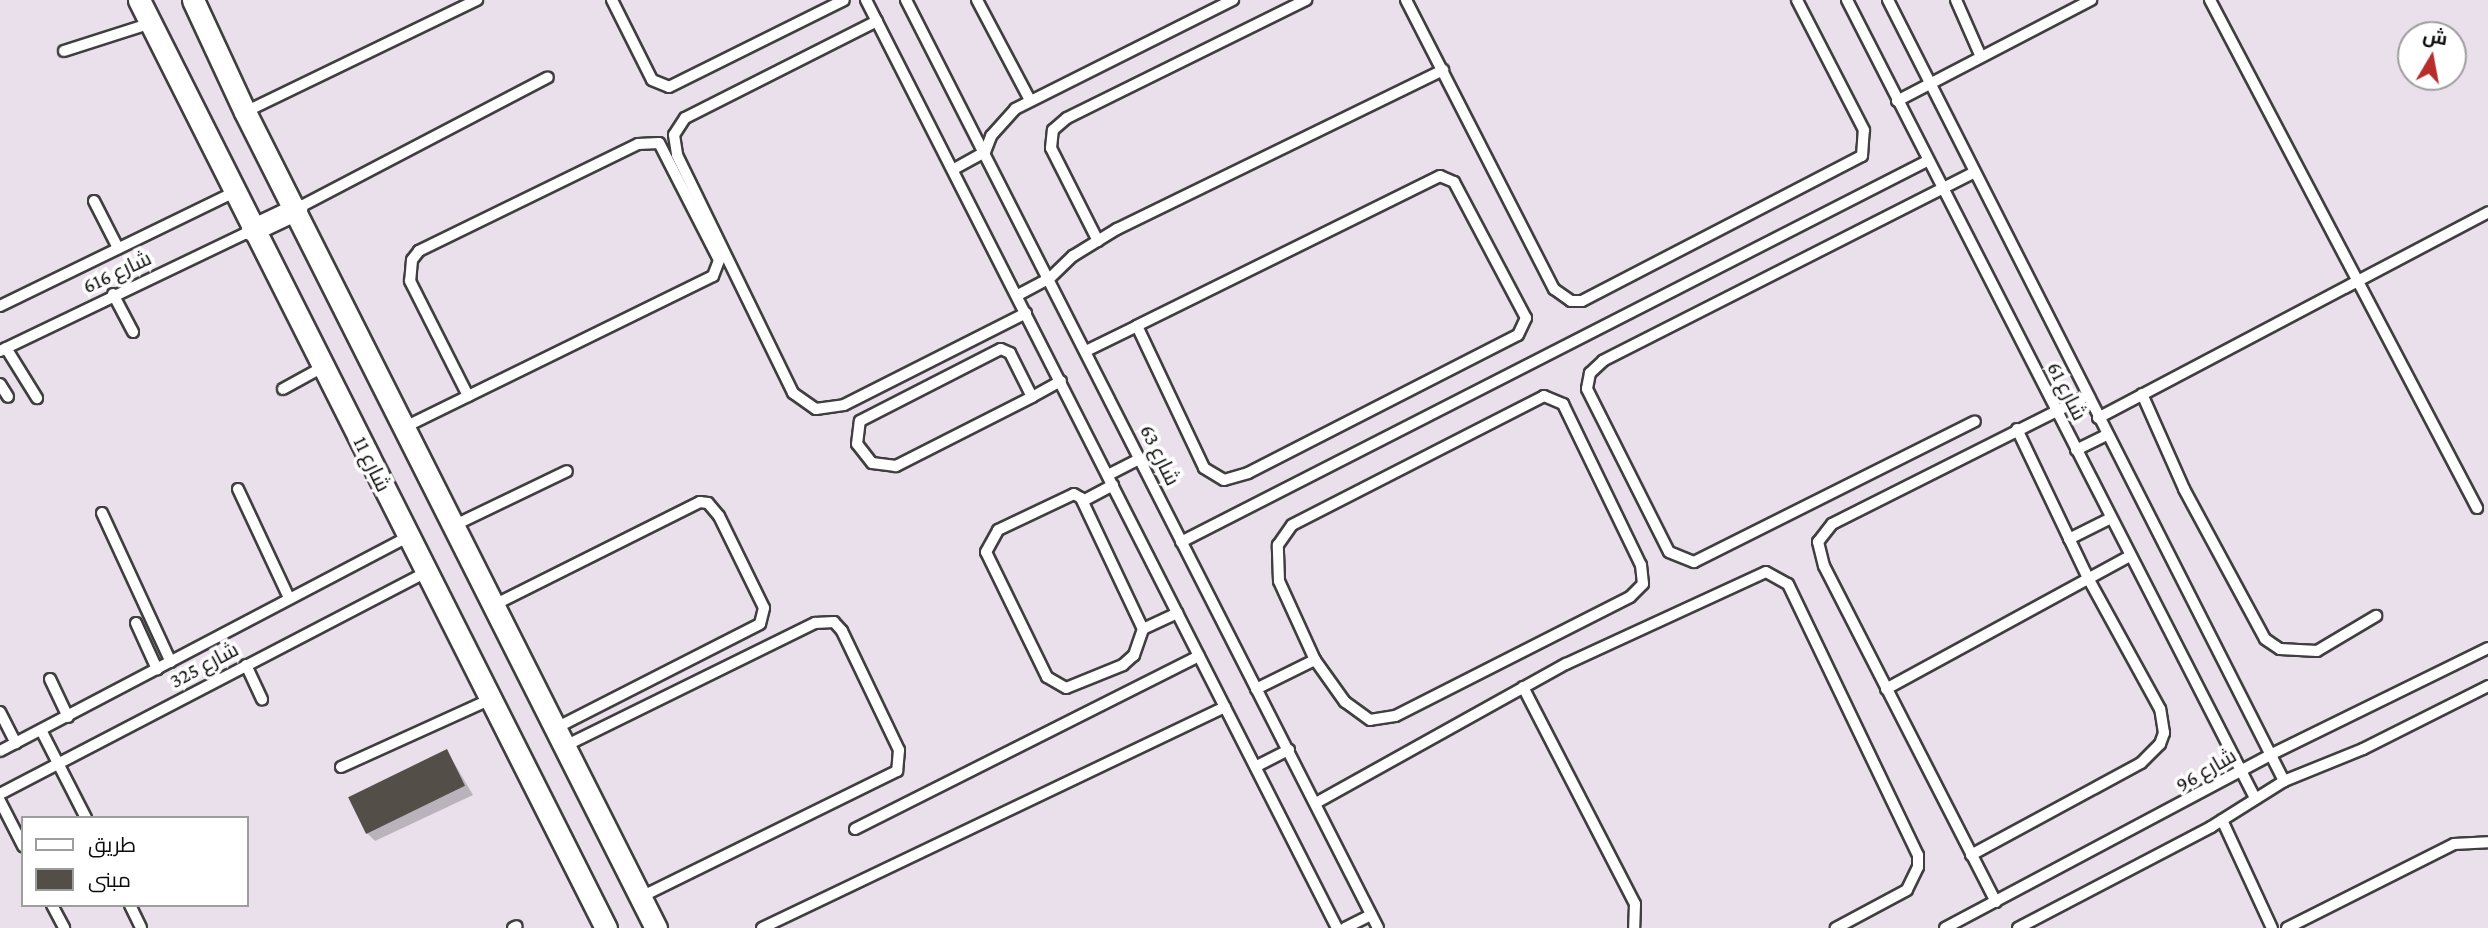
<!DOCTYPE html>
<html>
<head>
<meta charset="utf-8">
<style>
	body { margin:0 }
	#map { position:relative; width:2488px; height:928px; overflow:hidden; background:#fefcec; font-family:"Crimson Pro",Cairo,serif }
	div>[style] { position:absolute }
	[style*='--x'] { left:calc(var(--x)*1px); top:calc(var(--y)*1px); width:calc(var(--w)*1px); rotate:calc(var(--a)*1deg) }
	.industrial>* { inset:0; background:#eae0eb }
	.shadow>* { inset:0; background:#0003 }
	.building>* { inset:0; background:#544e49; transform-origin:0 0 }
	.roads { filter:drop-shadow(2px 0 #3f3f3f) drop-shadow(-2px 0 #3f3f3f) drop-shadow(0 2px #3f3f3f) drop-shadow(0 -2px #3f3f3f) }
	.service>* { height:10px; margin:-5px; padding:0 5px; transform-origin:5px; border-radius:5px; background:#fff }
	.minor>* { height:21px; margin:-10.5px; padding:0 10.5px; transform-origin:10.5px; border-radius:10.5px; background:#fff }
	span { translate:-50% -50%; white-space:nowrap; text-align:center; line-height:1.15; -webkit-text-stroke:7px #fff; paint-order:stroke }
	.street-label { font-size:21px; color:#0c0c0c }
	.legend { position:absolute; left:21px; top:816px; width:228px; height:91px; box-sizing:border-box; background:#fff; border:2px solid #9e9e9e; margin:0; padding:9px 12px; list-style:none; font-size:21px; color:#0c0c0c }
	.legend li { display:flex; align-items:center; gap:14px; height:35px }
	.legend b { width:35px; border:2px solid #9e9e9e }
	.north { position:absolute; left:2397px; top:21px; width:70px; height:70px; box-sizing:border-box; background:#fff; border:2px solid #9e9e9e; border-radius:50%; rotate:10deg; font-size:19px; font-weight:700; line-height:28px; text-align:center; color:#0c0c0c }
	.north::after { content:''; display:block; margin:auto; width:24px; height:32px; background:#b72d2a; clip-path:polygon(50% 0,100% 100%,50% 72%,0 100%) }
</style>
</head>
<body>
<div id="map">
	<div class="industrial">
		<i style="clip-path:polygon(evenodd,0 0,2488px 0,2488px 928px,0 928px,0 0,2411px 35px,2453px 35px,2453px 77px,2411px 77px,2411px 35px,0 0,23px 818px,247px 818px,247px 905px,23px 905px,23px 818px)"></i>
	</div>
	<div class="shadow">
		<i style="clip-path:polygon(447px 751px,473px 795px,375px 841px,366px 832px)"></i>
	</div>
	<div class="building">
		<i style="left:447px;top:749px;width:41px;height:110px;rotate:64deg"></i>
	</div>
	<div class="roads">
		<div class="service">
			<i style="--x:612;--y:0;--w:89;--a:63.4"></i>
			<i style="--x:652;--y:80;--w:18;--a:22"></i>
			<i style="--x:669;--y:87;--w:195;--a:-26.4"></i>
			<i style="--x:866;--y:0;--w:1041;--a:63.09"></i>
			<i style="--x:906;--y:0;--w:1041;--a:63.04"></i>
			<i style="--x:977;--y:0;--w:113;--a:62.1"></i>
			<i style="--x:1406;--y:0;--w:325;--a:62.9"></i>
			<i style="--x:1554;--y:289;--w:21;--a:35"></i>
			<i style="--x:1571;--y:301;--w:11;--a:0"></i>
			<i style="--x:1582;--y:301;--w:315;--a:-27.4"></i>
			<i style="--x:1862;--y:156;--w:26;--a:-86"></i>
			<i style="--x:1864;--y:130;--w:146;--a:-117.3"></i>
			<i style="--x:1847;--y:0;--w:896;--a:62.92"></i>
			<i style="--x:1888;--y:0;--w:876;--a:63.11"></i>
			<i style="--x:1956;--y:0;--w:62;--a:66.3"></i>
			<i style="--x:2210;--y:0;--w:574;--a:62.27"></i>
			<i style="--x:877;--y:21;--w:215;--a:153.2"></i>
			<i style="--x:685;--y:118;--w:20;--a:123"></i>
			<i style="--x:674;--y:135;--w:20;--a:81"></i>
			<i style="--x:677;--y:155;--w:265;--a:64"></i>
			<i style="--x:793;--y:393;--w:28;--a:35"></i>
			<i style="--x:816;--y:409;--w:28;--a:-8"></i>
			<i style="--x:844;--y:405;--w:204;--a:-26.8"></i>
			<i style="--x:64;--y:51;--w:91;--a:-17.8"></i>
			<i style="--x:1897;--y:101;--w:219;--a:-27.5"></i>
			<i style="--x:245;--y:112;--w:258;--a:-25.8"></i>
			<i style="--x:954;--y:169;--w:35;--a:-29"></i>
			<i style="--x:985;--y:152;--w:17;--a:-69"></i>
			<i style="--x:991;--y:136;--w:36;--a:-48"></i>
			<i style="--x:1015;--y:109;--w:244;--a:-26.6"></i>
			<i style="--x:1973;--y:173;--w:415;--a:153.1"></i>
			<i style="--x:1603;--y:361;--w:18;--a:137"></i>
			<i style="--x:1590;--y:373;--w:16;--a:101"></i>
			<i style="--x:1587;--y:389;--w:182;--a:63.3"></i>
			<i style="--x:1669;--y:552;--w:27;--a:22"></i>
			<i style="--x:1694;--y:562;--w:314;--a:-26.6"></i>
			<i style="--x:94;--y:201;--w:53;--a:62.9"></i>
			<i style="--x:296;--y:209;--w:284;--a:-27.6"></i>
			<i style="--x:1098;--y:241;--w:104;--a:-116.8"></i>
			<i style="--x:1051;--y:148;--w:18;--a:-84"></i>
			<i style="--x:1053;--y:130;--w:18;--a:-41"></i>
			<i style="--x:1067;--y:118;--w:267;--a:-26.3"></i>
			<i style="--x:113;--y:294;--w:43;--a:62.2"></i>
			<i style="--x:1018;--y:295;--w:36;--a:-28"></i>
			<i style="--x:1050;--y:278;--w:32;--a:-44"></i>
			<i style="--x:1073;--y:256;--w:52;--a:-31.5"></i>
			<i style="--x:1117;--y:229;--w:363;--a:-26"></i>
			<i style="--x:0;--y:306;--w:259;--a:-25.9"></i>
			<i style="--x:6;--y:348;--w:59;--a:58.2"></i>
			<i style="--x:0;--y:351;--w:280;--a:-25.6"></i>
			<i style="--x:1086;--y:351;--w:57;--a:-26.1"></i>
			<i style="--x:1137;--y:326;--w:157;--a:64.7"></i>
			<i style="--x:1204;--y:468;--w:23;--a:31"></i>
			<i style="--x:1224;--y:480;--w:25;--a:-16"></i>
			<i style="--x:1248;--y:473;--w:303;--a:-27.1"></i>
			<i style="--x:1518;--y:335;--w:19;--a:-65"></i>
			<i style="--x:1526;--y:318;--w:154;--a:-117.9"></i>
			<i style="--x:1454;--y:182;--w:15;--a:-157"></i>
			<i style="--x:1440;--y:176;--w:338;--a:153.7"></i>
			<i style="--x:0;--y:384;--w:15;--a:58"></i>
			<i style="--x:283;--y:389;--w:46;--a:-28.8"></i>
			<i style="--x:2142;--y:394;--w:104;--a:66.1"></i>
			<i style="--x:2184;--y:489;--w:170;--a:61.6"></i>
			<i style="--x:2265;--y:639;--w:18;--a:34"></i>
			<i style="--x:2280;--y:649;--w:37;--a:3"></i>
			<i style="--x:2317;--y:651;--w:69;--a:-30.7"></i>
			<i style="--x:1544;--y:396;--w:21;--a:23"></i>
			<i style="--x:1563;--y:404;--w:179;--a:64.2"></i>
			<i style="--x:1641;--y:565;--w:19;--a:84"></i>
			<i style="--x:1643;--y:584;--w:18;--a:135"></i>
			<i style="--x:1630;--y:597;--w:263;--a:153.1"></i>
			<i style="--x:1395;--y:716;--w:25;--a:171"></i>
			<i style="--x:1370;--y:720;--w:31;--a:-144"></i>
			<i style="--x:1345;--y:702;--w:52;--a:-125.5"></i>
			<i style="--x:1315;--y:660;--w:87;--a:-114.5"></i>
			<i style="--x:1279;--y:581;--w:36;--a:-92"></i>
			<i style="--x:1278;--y:545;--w:24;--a:-55"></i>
			<i style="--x:1292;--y:525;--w:283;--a:-27.1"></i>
			<i style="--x:1032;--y:397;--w:153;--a:153.1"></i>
			<i style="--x:896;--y:466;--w:24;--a:-173"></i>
			<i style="--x:872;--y:463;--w:24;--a:-128"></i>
			<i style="--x:857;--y:444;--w:23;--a:-83"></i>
			<i style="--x:860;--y:421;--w:158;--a:-27.1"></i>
			<i style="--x:1001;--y:349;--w:10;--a:24"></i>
			<i style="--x:1010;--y:353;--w:49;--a:63.4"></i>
			<i style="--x:1032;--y:397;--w:33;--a:-29"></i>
			<i style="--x:2098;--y:418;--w:441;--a:-27.8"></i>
			<i style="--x:405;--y:427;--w:343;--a:-26.1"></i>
			<i style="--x:713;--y:276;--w:17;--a:-69"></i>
			<i style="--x:719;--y:260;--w:131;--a:-117.1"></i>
			<i style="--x:659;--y:143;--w:21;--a:177"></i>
			<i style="--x:638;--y:144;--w:244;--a:154"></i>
			<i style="--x:419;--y:251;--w:11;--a:128"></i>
			<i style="--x:412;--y:260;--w:21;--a:95"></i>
			<i style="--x:410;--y:281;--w:129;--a:63.2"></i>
			<i style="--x:2076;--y:450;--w:34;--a:-26"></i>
			<i style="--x:1108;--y:475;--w:36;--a:-27"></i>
			<i style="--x:238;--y:489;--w:120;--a:64.9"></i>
			<i style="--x:1074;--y:494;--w:8;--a:30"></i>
			<i style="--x:1081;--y:498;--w:145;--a:64.7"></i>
			<i style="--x:1143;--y:629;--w:28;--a:109"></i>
			<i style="--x:1134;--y:655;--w:15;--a:138"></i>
			<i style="--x:1123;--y:665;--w:61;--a:158"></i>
			<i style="--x:1066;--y:688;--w:22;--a:-150"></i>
			<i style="--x:1047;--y:677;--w:139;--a:-116"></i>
			<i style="--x:986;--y:552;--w:25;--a:-61"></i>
			<i style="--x:998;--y:530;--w:84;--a:-25.3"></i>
			<i style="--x:1083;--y:501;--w:34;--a:-28"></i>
			<i style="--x:102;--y:513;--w:164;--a:65.2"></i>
			<i style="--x:455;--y:525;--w:124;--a:-25.7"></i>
			<i style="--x:2069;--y:539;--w:47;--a:-26.6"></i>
			<i style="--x:1181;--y:542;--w:838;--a:-27.05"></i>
			<i style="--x:496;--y:604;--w:228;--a:-26.6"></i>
			<i style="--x:700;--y:502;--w:8;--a:7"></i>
			<i style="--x:708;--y:503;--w:17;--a:50"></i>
			<i style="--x:719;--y:516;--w:102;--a:63.9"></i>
			<i style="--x:764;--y:608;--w:16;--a:104"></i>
			<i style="--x:760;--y:624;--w:229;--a:153"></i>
			<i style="--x:136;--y:623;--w:51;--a:65.5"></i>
			<i style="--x:1143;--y:629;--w:38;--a:-25"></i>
			<i style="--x:246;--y:665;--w:38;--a:65"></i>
			<i style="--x:50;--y:679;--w:42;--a:64.7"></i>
			<i style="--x:1523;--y:687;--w:244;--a:62.7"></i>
			<i style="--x:1635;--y:904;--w:24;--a:92"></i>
			<i style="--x:1256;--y:689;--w:66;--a:-26.2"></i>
			<i style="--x:1886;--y:689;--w:278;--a:-28.6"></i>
			<i style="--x:0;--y:712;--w:35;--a:63"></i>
			<i style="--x:41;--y:730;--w:99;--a:62.9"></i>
			<i style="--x:565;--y:746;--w:279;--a:-26.2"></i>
			<i style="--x:815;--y:623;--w:19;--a:-3"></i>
			<i style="--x:834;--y:622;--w:12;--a:48"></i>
			<i style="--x:842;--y:631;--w:132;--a:64.4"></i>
			<i style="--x:899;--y:750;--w:21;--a:95"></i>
			<i style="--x:897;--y:771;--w:285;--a:153.8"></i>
			<i style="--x:0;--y:751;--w:461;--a:-27.7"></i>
			<i style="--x:1257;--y:766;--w:36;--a:-27"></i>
			<i style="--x:341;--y:767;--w:162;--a:-24.4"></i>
			<i style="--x:0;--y:794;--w:480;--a:-27.5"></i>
			<i style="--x:0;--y:801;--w:51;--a:62.9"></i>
			<i style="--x:1316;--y:803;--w:286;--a:-29.1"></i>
			<i style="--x:1566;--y:664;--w:220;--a:-24.7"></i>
			<i style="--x:1766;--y:572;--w:25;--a:29"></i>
			<i style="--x:1788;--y:584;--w:301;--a:64.4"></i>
			<i style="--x:1918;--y:855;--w:12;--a:90"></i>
			<i style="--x:1918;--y:867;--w:25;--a:116"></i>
			<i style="--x:1907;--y:890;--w:81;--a:151.8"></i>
			<i style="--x:2222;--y:820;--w:119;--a:65.2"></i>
			<i style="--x:855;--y:829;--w:385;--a:-26.7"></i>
			<i style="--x:1971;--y:855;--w:193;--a:-28.4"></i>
			<i style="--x:2141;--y:763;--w:27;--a:-45"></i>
			<i style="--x:2160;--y:744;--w:12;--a:-70"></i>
			<i style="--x:2164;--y:733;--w:24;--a:-99"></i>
			<i style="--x:2160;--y:709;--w:149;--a:-118.8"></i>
			<i style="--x:2088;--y:578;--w:165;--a:-115.5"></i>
			<i style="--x:1996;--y:902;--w:377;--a:-117.1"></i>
			<i style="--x:1824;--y:566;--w:25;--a:-104"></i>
			<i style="--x:1818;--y:542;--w:23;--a:-52"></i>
			<i style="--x:1832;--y:524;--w:285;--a:-26.7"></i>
			<i style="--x:52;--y:905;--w:26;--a:62"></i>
			<i style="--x:130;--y:905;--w:25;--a:64"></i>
			<i style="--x:513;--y:928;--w:4;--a:-27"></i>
			<i style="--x:762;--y:928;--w:513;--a:-25.52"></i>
			<i style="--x:1345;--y:928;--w:29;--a:-27"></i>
			<i style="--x:1945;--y:928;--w:368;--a:-28"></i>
			<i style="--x:2270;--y:755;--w:243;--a:-26.1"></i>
			<i style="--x:2018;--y:928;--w:218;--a:-27.6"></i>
			<i style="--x:2211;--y:827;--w:86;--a:-32.2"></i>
			<i style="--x:2284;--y:781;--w:85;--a:-22.1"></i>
			<i style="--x:2363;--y:749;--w:140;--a:-26.7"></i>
			<i style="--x:2287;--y:928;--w:187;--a:-26.7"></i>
			<i style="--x:2454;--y:844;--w:34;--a:-3"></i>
		</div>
		<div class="minor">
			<i style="--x:139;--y:0;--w:1039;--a:63.29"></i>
			<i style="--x:193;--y:0;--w:123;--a:65.1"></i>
			<i style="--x:245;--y:112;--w:914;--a:63.27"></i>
			<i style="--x:252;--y:230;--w:49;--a:-25.5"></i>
		</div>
	</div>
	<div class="street-label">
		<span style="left:117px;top:272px;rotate:-25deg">شارع 616</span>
		<span style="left:2067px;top:391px;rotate:63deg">شارع 61</span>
		<span style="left:1160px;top:455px;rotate:64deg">شارع 63</span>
		<span style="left:372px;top:464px;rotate:64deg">شارع 11</span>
		<span style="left:204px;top:665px;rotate:-28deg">شارع 325</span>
		<span style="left:2206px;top:770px;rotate:-30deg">شارع 96</span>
	</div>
	<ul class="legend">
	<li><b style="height:9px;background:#fff"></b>طريق</li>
	<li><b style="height:19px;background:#544e49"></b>مبنى</li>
	</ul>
	<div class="north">ش</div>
</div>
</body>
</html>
